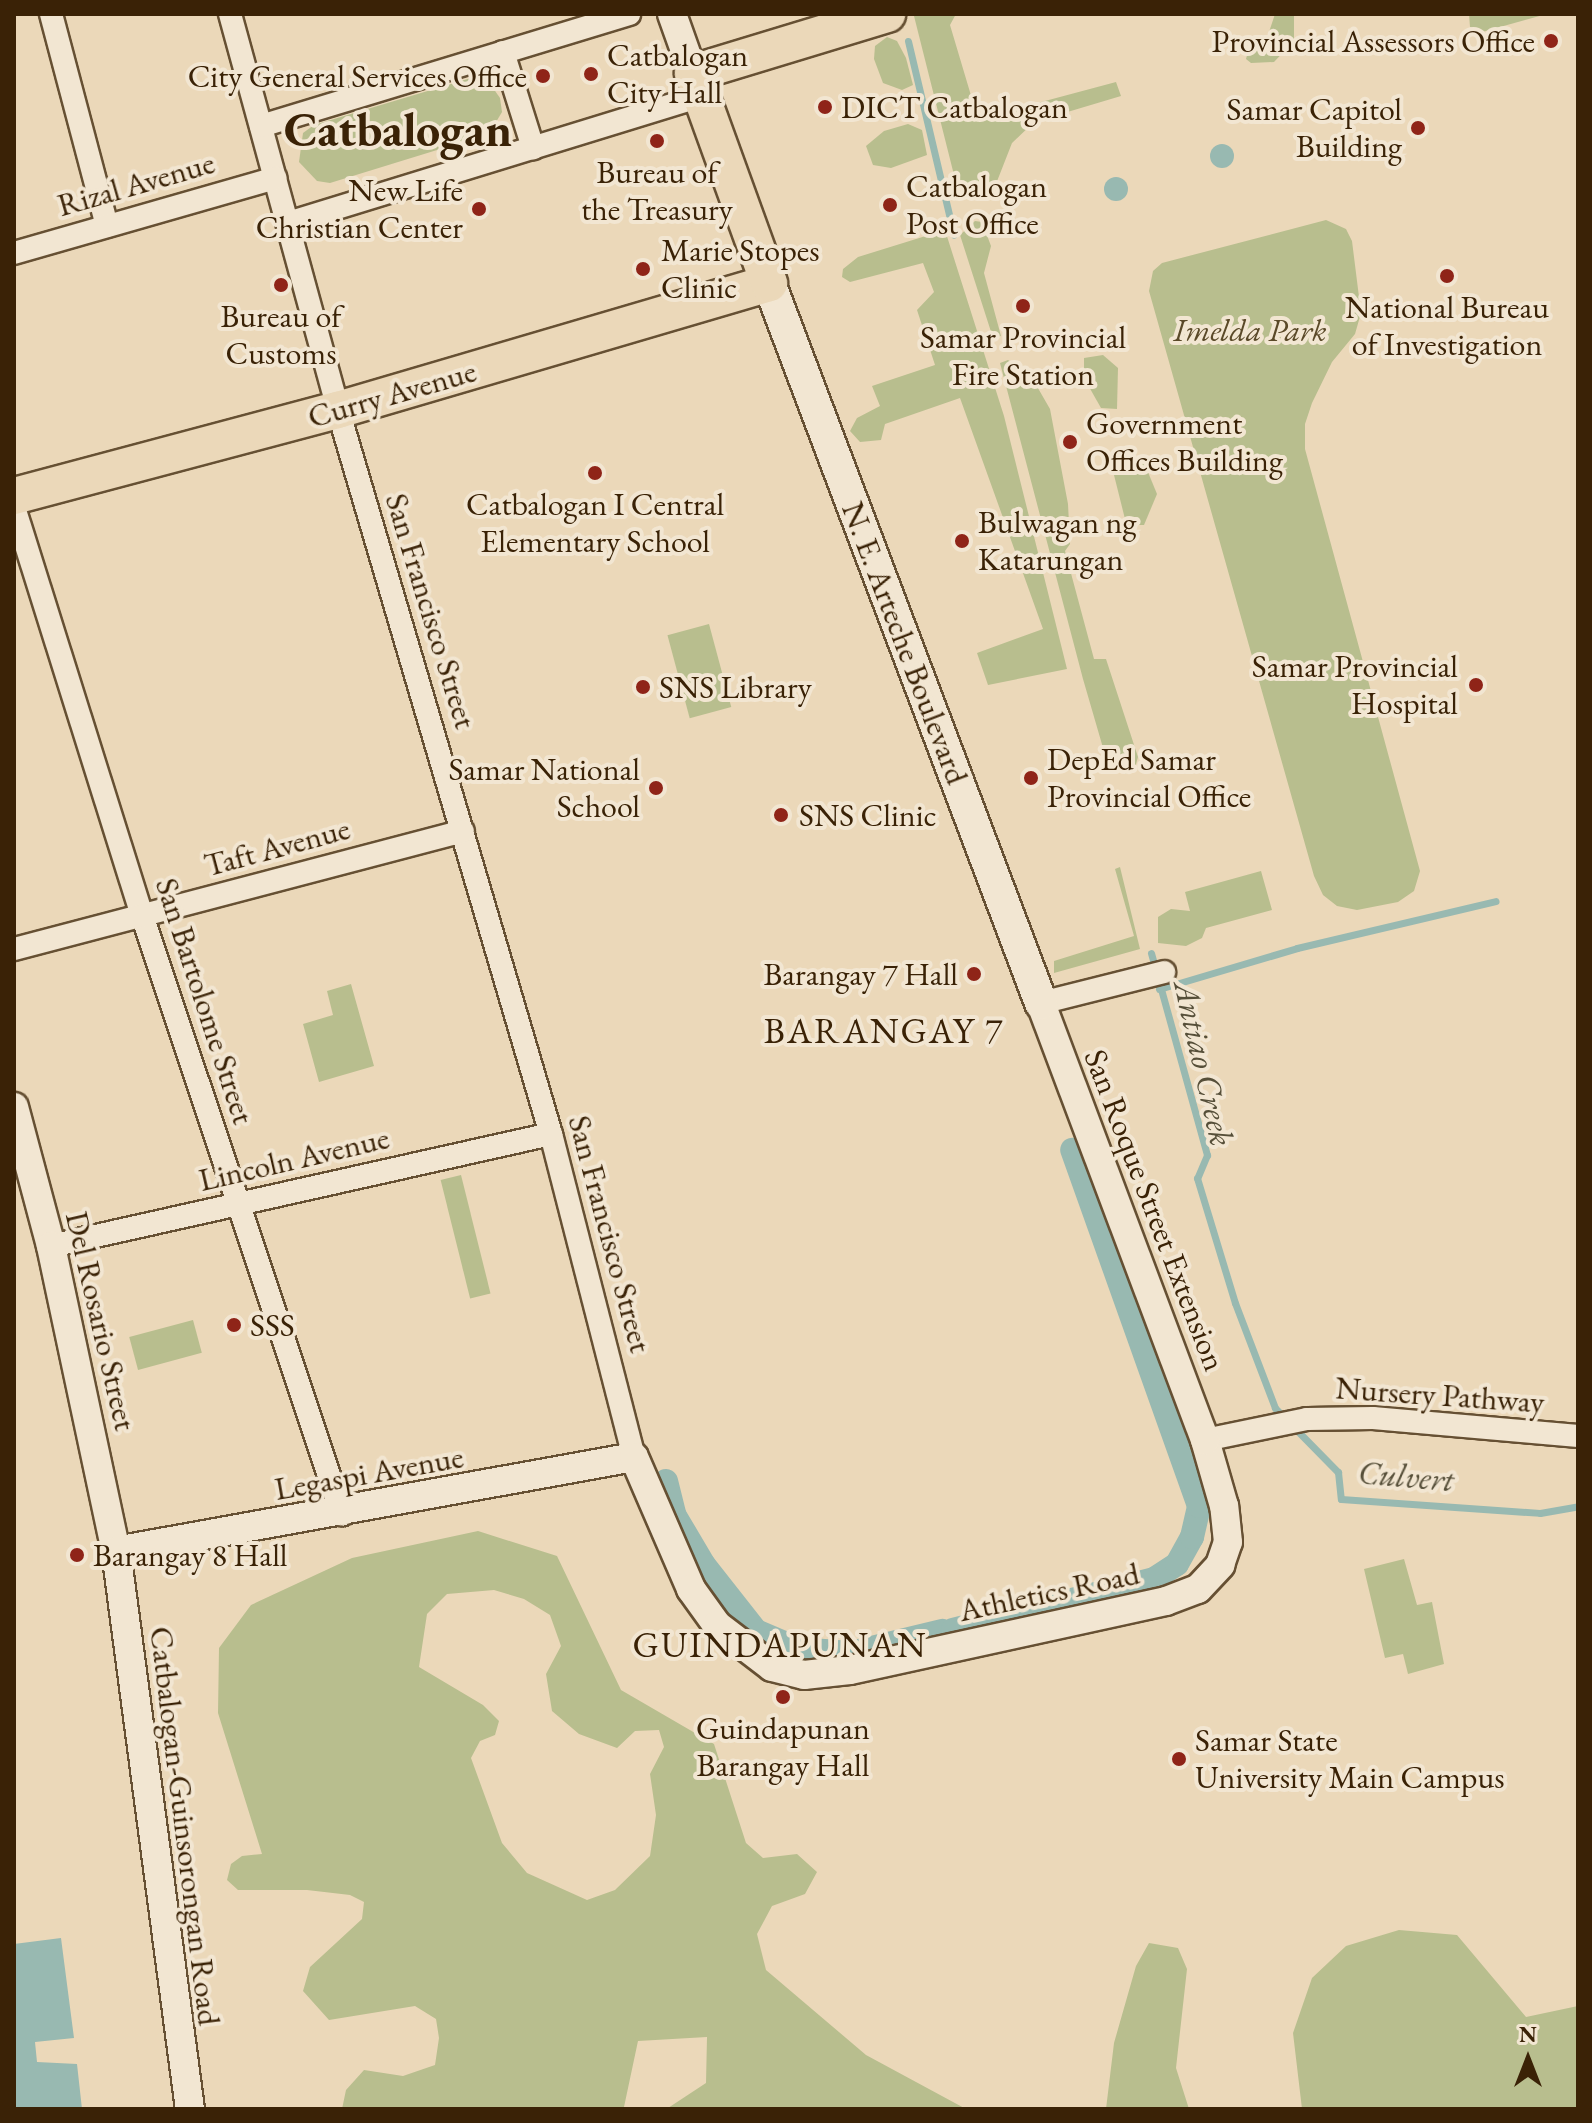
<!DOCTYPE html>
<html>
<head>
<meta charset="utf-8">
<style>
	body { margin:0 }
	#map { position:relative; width:1592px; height:2123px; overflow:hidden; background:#ebd8b9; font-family:"EB Garamond",serif }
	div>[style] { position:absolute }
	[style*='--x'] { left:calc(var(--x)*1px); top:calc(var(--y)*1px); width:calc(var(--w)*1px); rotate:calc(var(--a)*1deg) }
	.green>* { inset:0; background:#b8be8e; transform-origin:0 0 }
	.water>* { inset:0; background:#98b9b1 }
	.round { border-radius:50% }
	.stream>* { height:7px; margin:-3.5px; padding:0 3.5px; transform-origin:3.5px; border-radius:3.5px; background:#98b9b1 }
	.canal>* { height:24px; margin:-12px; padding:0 12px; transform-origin:12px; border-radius:12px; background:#98b9b1 }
	.roads { filter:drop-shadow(2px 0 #665033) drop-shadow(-2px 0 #665033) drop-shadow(0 2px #665033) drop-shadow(0 -2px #665033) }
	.minor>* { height:22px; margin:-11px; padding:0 11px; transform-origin:11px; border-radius:11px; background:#f2e6d2 }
	.tertiary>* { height:28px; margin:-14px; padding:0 14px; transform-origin:14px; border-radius:14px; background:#f2e6d2 }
	.secondary>* { height:32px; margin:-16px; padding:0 16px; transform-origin:16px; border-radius:16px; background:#f2e6d2 }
	.primary>* { height:36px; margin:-18px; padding:0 18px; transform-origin:18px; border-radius:18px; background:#ebd8b9 }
	.dots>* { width:22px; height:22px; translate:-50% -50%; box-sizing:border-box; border:4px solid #f2e6d2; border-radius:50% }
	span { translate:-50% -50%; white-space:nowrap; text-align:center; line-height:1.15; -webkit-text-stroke:8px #f2e6d2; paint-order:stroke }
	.poi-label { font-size:32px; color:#3a2206 }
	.right { translate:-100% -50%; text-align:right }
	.left { translate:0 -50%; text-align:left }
	.street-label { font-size:32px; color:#3a2206 }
	.park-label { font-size:32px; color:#5a4928; font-style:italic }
	.water-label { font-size:34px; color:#564f39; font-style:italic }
	.quarter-label { font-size:36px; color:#3a2206; letter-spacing:2px }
	.town-label { font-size:48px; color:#3a2206; font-weight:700 }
	.frame { position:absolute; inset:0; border:16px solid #3a2206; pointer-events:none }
	.north { position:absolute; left:1488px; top:2019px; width:80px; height:80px; -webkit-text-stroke:6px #f2e6d2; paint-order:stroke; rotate:0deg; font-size:22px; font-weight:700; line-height:32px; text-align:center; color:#3a2206 }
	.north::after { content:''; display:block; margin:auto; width:28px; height:36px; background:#3a2206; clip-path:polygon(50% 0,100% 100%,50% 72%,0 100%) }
</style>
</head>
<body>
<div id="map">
	<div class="green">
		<i style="clip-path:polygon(956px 14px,950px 25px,978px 119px,1116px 82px,1121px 96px,1034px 122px,1012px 143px,994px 189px,981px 194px,967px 191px,955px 179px,914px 16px)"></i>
		<i style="clip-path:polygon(1275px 14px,1294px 14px,1294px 41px,1274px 62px,1251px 63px,1246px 59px,1248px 52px,1268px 35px)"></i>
		<i style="clip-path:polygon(1469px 14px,1547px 14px,1482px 32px,1470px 27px)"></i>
		<i style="clip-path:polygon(887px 37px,897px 41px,906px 58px,913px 85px,902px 90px,883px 83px,874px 59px,875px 46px)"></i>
		<i style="clip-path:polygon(471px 78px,493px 88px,500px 98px,502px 112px,489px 134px,330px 183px,317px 181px,299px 162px,303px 133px,314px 125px)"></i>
		<i style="clip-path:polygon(908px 124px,922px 130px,927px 155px,891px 168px,873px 165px,866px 146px,884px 131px)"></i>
		<i style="clip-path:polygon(1326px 220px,1346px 229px,1352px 241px,1361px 313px,1355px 334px,1332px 362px,1312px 403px,1305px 424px,1305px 449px,1420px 871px,1414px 891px,1398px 902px,1357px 910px,1337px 906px,1323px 895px,1314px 876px,1149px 291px,1153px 271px,1162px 263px)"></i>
		<i style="clip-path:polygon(975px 221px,982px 222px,991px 246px,984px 273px,1001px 336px,993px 338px,960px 235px)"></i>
		<i style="clip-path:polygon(945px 230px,1004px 416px,1067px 669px,988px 685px,977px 653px,1043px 629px,960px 398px,885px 424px,881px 440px,860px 442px,850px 431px,857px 418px,880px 406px,872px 386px,935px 365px,917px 310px,934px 292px,923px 263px,850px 282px,842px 277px,843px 269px,858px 257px)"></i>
		<i style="clip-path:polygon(1103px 355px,1118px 368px,1117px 409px,1101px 408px,1084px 378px,1084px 358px)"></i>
		<i style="clip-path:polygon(1008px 360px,1031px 376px,1050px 409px,1068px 504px,1070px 544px,1065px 551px,1094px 659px,1106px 659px,1138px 757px,1135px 768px,1125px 774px,1108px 765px,1083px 679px,1000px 363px)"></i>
		<i style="clip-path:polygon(1130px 452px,1143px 460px,1157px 494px,1144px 525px,1132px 525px,1125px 519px,1112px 467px,1115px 456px)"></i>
		<i style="left:709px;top:624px;width:86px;height:43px;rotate:75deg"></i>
		<i style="clip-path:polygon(1120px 867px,1140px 949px,1054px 973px,1054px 961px,1134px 936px,1115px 869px)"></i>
		<i style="clip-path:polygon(1261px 871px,1272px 910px,1206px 928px,1202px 938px,1186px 946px,1158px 943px,1158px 917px,1171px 909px,1190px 911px,1185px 892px)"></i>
		<i style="clip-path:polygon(351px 984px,374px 1066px,319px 1082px,303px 1024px,333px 1015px,327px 991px)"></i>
		<i style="left:461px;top:1175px;width:122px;height:21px;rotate:76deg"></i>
		<i style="left:193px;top:1320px;width:34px;height:66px;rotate:75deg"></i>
		<i style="clip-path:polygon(evenodd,478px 1531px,557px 1556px,621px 1690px,714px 1744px,746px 1843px,763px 1858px,797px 1854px,817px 1872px,805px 1894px,772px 1906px,757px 1934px,766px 1970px,866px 2055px,966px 2109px,342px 2109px,346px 2090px,364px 2070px,403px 2076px,435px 2065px,439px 2038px,436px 2019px,415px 2006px,329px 2020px,303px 1991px,310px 1967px,362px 1919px,364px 1902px,350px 1895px,307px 1890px,238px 1890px,227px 1880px,231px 1864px,242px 1856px,262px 1854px,218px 1713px,219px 1648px,251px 1605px,352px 1558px,478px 1531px,494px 1590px,524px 1599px,550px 1615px,561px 1646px,546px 1674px,552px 1711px,579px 1734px,617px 1748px,635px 1731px,659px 1730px,664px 1747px,650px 1774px,656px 1815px,650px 1856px,615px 1890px,587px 1900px,527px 1873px,502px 1843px,471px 1758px,480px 1741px,495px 1735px,499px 1721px,483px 1705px,419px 1667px,427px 1614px,447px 1594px,494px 1590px,478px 1531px,707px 2037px,706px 2083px,668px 2108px,624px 2107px,638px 2041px,707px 2037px)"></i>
		<i style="clip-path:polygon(1404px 1559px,1417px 1605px,1432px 1602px,1444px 1664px,1408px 1674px,1403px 1654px,1385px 1658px,1364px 1569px)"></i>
		<i style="clip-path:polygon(1399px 1930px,1457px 1935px,1526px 2017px,1578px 2006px,1578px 2109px,1302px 2109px,1293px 2033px,1312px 1978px,1346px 1946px)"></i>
		<i style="clip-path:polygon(1149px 1943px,1178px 1948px,1187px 1969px,1176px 2068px,1189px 2109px,1106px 2109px,1114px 2043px,1136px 1966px)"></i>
	</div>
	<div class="water">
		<i class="round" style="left:1210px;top:144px;width:24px;height:24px"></i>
		<i class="round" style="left:1104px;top:177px;width:24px;height:24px"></i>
		<i style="clip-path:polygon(61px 1938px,74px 2038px,35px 2042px,37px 2062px,77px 2064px,82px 2109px,14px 2109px,14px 1944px)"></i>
	</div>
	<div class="stream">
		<i style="--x:908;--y:41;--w:199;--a:76.7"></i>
		<i style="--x:1151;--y:953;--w:210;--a:74.5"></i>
		<i style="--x:1207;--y:1155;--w:25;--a:113"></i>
		<i style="--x:1197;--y:1178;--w:131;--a:73.1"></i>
		<i style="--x:1235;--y:1303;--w:112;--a:69.1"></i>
		<i style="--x:1275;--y:1408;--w:90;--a:45.5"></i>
		<i style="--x:1338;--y:1472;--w:27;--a:84"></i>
		<i style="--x:1341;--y:1499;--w:199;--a:4"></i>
		<i style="--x:1540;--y:1513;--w:39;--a:-10"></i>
		<i style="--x:1159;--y:989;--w:144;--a:-16.5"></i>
		<i style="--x:1297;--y:948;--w:204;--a:-13.3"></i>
	</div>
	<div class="canal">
		<i style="--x:666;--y:1481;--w:36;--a:76"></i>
		<i style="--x:675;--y:1516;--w:57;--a:59.4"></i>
		<i style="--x:704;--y:1565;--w:84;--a:51.8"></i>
		<i style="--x:756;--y:1631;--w:46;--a:23.2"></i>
		<i style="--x:798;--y:1649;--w:53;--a:4.3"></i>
		<i style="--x:851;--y:1653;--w:94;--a:-13.6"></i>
		<i style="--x:953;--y:1630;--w:207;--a:-14.2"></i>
		<i style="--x:1154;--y:1579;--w:27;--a:-33"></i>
		<i style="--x:1177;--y:1564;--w:31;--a:-61"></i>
		<i style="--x:1192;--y:1537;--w:32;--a:-77"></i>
		<i style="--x:1199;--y:1506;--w:378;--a:-109.6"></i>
	</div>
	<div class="roads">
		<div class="minor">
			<i style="--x:51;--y:14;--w:219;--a:75.2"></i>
			<i style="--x:230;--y:14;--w:410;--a:74.7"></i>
			<i style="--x:338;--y:410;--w:755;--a:73.61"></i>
			<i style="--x:551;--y:1134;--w:333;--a:75.6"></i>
			<i style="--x:503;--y:52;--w:101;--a:72.6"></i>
			<i style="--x:261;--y:126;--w:385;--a:-16.9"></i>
			<i style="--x:288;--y:223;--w:433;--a:-17.1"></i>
			<i style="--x:14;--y:253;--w:272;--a:-16"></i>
			<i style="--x:14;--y:507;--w:428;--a:72.6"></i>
			<i style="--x:142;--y:915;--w:632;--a:71.54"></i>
			<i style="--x:14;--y:949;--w:464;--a:-14.7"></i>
			<i style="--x:1041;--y:1003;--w:127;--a:-14.1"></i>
			<i style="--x:51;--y:1246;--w:512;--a:-12.63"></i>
			<i style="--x:1205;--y:1440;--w:104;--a:-11.6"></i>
			<i style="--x:1307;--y:1419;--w:66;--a:-0.9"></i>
			<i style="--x:1373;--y:1418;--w:206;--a:5"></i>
		</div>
		<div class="tertiary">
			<i style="--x:672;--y:14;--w:63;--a:70.4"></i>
			<i style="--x:14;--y:1107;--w:144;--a:75.1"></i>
			<i style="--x:51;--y:1246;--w:312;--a:78"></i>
			<i style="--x:116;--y:1551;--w:563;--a:82.45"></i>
			<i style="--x:116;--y:1551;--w:526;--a:-10.29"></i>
			<i style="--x:634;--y:1457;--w:144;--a:66.6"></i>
			<i style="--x:691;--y:1589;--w:44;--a:54.2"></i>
			<i style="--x:717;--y:1625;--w:69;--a:37.4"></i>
			<i style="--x:772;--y:1667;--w:33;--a:14"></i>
			<i style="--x:804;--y:1675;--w:46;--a:-6.2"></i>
			<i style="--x:850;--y:1670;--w:323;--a:-12.3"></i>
			<i style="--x:1166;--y:1601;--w:34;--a:-21"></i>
			<i style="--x:1198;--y:1589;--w:33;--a:-47"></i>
			<i style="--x:1220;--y:1565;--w:24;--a:-71"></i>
			<i style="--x:1228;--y:1542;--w:36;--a:-96"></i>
			<i style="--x:1224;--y:1506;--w:69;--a:-106.1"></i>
			<i style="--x:1205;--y:1440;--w:467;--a:-110.6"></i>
		</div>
		<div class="secondary">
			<i style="--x:769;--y:283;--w:770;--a:69.3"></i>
		</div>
		<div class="primary">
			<i style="--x:14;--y:496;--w:335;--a:-14.9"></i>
			<i style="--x:338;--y:410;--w:449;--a:-16.4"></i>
			<i style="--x:769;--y:283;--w:223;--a:-109.9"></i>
			<i style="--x:693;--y:73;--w:203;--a:-16.9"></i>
		</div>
	</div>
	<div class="dots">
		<i style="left:1551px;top:41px;background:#8f2418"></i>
		<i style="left:591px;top:74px;background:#8f2418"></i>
		<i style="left:543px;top:76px;background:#8f2418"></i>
		<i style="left:825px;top:107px;background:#8f2418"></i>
		<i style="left:1418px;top:128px;background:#8f2418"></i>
		<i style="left:657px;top:141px;background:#8f2418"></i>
		<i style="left:890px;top:205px;background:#8f2418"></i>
		<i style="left:479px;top:209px;background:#8f2418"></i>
		<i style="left:643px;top:269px;background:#8f2418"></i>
		<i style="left:1447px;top:276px;background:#8f2418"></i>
		<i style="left:281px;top:285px;background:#8f2418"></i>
		<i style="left:1023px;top:306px;background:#8f2418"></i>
		<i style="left:1070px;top:442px;background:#8f2418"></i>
		<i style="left:595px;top:473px;background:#8f2418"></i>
		<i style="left:962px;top:541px;background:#8f2418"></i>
		<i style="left:1476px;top:685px;background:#8f2418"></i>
		<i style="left:643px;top:687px;background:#8f2418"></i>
		<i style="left:1031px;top:778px;background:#8f2418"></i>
		<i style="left:656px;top:788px;background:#8f2418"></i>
		<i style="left:781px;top:815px;background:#8f2418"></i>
		<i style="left:974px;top:974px;background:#8f2418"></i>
		<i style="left:234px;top:1325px;background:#8f2418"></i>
		<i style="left:77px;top:1555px;background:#8f2418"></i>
		<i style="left:783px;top:1697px;background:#8f2418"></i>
		<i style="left:1179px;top:1759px;background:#8f2418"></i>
	</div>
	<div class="poi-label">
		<span class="right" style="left:1535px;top:41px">Provincial Assessors Office</span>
		<span class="left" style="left:607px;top:74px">Catbalogan<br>City Hall</span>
		<span class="right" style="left:527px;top:76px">City General Services Office</span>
		<span class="left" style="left:841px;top:107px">DICT Catbalogan</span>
		<span class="right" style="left:1402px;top:128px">Samar Capitol<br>Building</span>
		<span style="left:657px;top:191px">Bureau of<br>the Treasury</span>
		<span class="left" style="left:906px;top:205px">Catbalogan<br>Post Office</span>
		<span class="right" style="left:463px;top:209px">New Life<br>Christian Center</span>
		<span class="left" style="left:661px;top:269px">Marie Stopes<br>Clinic</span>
		<span style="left:1447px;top:326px">National Bureau<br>of Investigation</span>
		<span style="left:281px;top:335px">Bureau of<br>Customs</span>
		<span style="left:1023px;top:356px">Samar Provincial<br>Fire Station</span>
		<span class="left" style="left:1086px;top:442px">Government<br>Offices Building</span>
		<span style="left:595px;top:523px">Catbalogan I Central<br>Elementary School</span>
		<span class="left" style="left:978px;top:541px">Bulwagan ng<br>Katarungan</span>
		<span class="right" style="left:1458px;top:685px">Samar Provincial<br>Hospital</span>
		<span class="left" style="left:659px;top:687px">SNS Library</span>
		<span class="left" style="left:1047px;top:778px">DepEd Samar<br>Provincial Office</span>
		<span class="right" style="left:640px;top:788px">Samar National<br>School</span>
		<span class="left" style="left:799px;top:815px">SNS Clinic</span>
		<span class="right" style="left:958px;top:974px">Barangay 7 Hall</span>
		<span class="left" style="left:250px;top:1325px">SSS</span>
		<span class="left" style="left:93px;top:1555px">Barangay 8 Hall</span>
		<span style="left:783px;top:1747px">Guindapunan<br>Barangay Hall</span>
		<span class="left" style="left:1195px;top:1759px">Samar State<br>University Main Campus</span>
	</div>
	<div class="street-label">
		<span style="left:136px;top:184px;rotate:-16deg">Rizal Avenue</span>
		<span style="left:392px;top:394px;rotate:-16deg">Curry Avenue</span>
		<span style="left:431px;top:611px;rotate:73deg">San Francisco Street</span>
		<span style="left:905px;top:643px;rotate:69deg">N. E. Arteche Boulevard</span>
		<span style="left:277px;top:847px;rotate:-15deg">Taft Avenue</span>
		<span style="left:205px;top:1001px;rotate:72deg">San Bartolome Street</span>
		<span style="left:294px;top:1159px;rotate:-13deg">Lincoln Avenue</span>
		<span style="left:1155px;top:1210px;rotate:69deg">San Roque Street Extension</span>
		<span style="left:610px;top:1234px;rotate:75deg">San Francisco Street</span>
		<span style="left:101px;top:1321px;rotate:77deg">Del Rosario Street</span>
		<span style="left:1440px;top:1395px;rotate:4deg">Nursery Pathway</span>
		<span style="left:369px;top:1473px;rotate:-10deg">Legaspi Avenue</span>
		<span style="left:1049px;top:1592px;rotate:-12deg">Athletics Road</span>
		<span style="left:185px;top:1826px;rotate:83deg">Catbalogan-Guinsorongan Road</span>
	</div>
	<div class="park-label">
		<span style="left:1250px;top:330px">Imelda Park</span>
	</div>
	<div class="water-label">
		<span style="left:1204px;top:1063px;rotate:77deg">Antiao Creek</span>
		<span style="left:1406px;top:1476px;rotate:5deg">Culvert</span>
	</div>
	<div class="quarter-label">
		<span style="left:884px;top:1031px">BARANGAY 7</span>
		<span style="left:780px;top:1645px">GUINDAPUNAN</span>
	</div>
	<div class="town-label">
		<span style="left:398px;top:130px">Catbalogan</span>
	</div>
	<div class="frame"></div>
	<div class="north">N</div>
</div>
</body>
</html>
